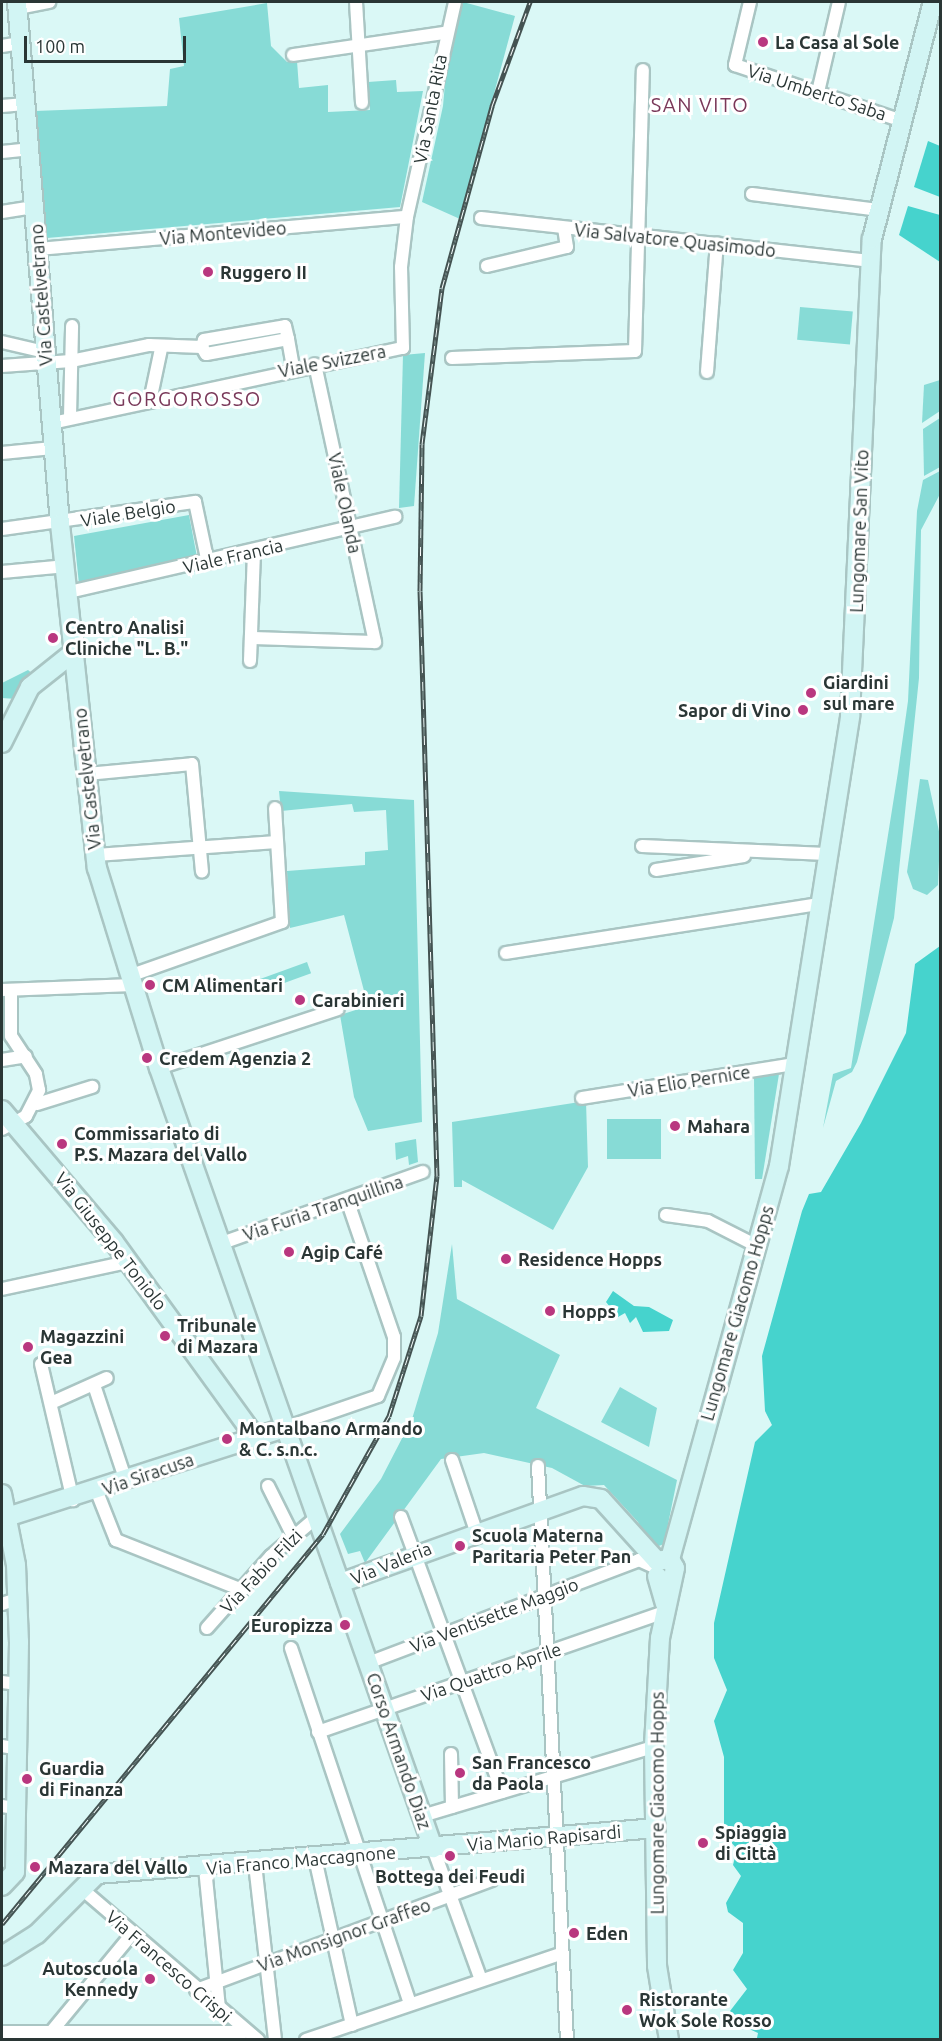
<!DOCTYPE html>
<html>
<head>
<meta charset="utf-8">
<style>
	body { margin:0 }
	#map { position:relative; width:942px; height:2041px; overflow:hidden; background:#daf8f6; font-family:Ubuntu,sans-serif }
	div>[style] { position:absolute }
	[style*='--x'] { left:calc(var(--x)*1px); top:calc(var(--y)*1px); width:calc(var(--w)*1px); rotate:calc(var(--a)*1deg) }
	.green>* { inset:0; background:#87dbd6; transform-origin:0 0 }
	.water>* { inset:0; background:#46d3cd }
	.roads { filter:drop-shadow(2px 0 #a9c5c3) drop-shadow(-2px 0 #a9c5c3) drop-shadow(0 2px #a9c5c3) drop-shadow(0 -2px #a9c5c3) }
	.street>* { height:12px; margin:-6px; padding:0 6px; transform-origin:6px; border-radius:6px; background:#fff }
	.secondary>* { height:18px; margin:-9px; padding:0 9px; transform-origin:9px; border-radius:9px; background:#d2f5f4 }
	.rail>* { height:5px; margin-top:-2.5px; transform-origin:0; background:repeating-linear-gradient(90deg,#fff 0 9px,#445352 0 18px); box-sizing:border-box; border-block:2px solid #445352 }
	.dots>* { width:16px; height:16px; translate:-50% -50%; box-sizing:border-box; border:3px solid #fff; border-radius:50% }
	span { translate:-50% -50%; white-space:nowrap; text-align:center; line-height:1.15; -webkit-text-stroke:6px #fff; paint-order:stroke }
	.poi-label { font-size:18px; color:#2a3635; font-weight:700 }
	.left { translate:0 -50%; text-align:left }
	.right { translate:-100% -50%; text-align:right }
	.street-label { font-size:18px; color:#2a3635 }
	.neighbourhood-label { font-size:20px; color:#793859; letter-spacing:1.5px }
	.frame { position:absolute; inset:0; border:3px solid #2a3635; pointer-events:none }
	.scale { position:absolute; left:24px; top:36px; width:162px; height:27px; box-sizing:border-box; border:3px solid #2a3635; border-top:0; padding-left:8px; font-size:18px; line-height:21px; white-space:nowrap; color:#2a3635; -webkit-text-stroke:4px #fff; paint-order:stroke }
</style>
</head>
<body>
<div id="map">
	<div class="green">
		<i style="clip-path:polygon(463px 2px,515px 16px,460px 219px,422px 202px,443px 106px,448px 50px)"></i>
		<i style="clip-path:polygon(267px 3px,271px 46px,287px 62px,297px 61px,299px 88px,328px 85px,328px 112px,370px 110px,368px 82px,396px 80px,397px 92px,423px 91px,400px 207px,47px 238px,35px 111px,167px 106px,170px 69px,184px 66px,179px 18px)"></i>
		<i style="left:800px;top:307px;width:53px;height:33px;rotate:5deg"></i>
		<i style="clip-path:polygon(425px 353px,414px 506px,399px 508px,403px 355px)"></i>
		<i style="clip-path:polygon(940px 380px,940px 411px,922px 423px,924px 385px)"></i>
		<i style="clip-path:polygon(940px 418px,940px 467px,924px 476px,923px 429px)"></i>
		<i style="clip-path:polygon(940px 471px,940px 494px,921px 530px,919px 678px,894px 918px,857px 1062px,852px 1072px,836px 1081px,823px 1128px,833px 1074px,851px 1068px,898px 772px,908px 701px,917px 511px,923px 480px)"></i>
		<i style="clip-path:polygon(189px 515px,197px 557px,79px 584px,74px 536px)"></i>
		<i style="clip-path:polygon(28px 670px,34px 675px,21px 685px,16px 699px,2px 698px,2px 683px)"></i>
		<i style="clip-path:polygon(920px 779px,928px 780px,940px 836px,938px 885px,927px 895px,913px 889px,907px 872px)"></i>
		<i style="clip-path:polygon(279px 791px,414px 800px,422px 1122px,368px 1131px,354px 1097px,340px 1015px,368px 1006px,344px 915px,290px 928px,287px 871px,365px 865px,365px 852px,388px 850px,386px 810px,354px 812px,352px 804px,281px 811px)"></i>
		<i style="left:307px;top:962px;width:12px;height:63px;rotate:70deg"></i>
		<i style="clip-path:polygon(779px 1074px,762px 1179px,755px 1179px,754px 1077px)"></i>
		<i style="clip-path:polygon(586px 1101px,588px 1167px,553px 1230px,462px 1180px,462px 1187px,454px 1187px,452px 1122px)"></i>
		<i style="left:607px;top:1119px;width:54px;height:40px"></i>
		<i style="clip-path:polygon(416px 1139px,418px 1162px,409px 1165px,408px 1156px,396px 1160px,395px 1143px)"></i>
		<i style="clip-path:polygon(452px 1244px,457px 1299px,560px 1355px,536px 1408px,677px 1480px,664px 1544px,651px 1549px,638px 1522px,604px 1485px,585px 1486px,552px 1468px,484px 1453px,441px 1459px,365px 1563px,360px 1551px,348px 1554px,340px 1534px,381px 1479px,412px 1419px,438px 1333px)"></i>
		<i style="clip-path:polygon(620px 1387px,657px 1408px,649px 1447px,601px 1422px)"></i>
	</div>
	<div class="water">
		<i style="clip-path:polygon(928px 141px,940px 146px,940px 197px,914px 187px)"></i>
		<i style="clip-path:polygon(908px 206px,940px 215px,940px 262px,899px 235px)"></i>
		<i style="clip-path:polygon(940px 946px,940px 2039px,736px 2039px,757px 2038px,758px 2033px,736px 2023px,730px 2011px,747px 1989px,733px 1970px,743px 1953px,743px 1923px,728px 1912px,726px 1903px,741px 1876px,733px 1865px,737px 1849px,724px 1834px,724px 1757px,714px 1721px,727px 1690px,714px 1658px,714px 1623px,755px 1442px,772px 1425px,765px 1411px,762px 1356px,802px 1211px,809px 1194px,821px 1192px,861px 1123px,906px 1033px,915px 964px)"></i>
		<i style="clip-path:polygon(613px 1291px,634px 1306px,649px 1307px,673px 1320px,669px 1331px,643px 1332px,636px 1317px,630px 1323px,625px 1313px,618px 1317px,606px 1302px)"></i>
	</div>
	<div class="roads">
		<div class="street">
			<i style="--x:356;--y:2;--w:101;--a:86.6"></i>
			<i style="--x:750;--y:2;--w:65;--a:103.4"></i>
			<i style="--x:735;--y:65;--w:173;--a:18.5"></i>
			<i style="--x:18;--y:8;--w:32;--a:-11"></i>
			<i style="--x:2;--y:46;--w:19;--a:-9"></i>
			<i style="--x:293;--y:55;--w:153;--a:-8.3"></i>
			<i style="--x:818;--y:92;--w:92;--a:-76.9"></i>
			<i style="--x:2;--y:106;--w:23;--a:-5"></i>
			<i style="--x:2;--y:152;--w:27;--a:-6"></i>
			<i style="--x:752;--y:194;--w:127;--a:7.2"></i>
			<i style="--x:2;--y:212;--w:32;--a:-9"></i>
			<i style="--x:481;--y:218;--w:391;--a:6.3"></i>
			<i style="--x:38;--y:249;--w:370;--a:-5"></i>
			<i style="--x:487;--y:266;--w:82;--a:-13.4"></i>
			<i style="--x:567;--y:247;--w:18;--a:-99"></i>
			<i style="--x:285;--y:326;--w:13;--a:77"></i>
			<i style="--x:288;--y:339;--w:83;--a:169.6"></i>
			<i style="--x:206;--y:354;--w:8;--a:-120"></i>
			<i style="--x:202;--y:347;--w:7;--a:-74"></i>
			<i style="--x:204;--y:340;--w:82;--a:-9.8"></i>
			<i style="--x:288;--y:339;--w:28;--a:80"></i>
			<i style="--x:2;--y:342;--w:44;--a:13.1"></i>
			<i style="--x:452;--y:358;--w:183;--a:-2.2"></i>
			<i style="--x:635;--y:351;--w:281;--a:-88.4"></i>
			<i style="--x:2;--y:366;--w:69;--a:-4.1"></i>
			<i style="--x:71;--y:361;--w:80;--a:-11.6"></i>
			<i style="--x:149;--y:345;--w:53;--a:2.2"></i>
			<i style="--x:707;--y:372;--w:129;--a:-85.6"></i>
			<i style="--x:150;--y:401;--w:53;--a:-78.1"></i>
			<i style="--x:70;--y:417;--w:91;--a:-88.7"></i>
			<i style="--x:52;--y:423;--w:359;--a:-12.1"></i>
			<i style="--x:403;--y:348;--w:81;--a:-91.4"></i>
			<i style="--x:401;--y:267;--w:50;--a:-83.2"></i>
			<i style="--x:407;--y:217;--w:220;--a:-77.4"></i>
			<i style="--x:2;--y:453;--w:51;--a:-5.6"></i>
			<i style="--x:2;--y:529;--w:195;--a:-8"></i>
			<i style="--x:195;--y:502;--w:62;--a:78"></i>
			<i style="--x:2;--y:572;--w:65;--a:-5.3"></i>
			<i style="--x:69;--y:592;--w:335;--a:-13"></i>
			<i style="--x:252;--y:638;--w:123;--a:1.9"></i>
			<i style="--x:375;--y:642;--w:284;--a:-102.2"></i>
			<i style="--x:250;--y:661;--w:110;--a:-87.9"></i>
			<i style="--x:87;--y:774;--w:105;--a:-5.4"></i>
			<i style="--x:192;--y:764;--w:108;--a:84.7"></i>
			<i style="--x:642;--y:846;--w:185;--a:2.5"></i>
			<i style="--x:96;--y:855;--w:181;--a:-4.1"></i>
			<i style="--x:656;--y:870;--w:89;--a:-9"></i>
			<i style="--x:506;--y:953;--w:316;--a:-8.9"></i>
			<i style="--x:129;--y:976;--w:162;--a:-19.4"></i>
			<i style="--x:282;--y:922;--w:114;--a:-93.5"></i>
			<i style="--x:2;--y:990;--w:131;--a:-2.2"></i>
			<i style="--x:2;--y:1060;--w:24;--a:-9"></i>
			<i style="--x:159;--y:1068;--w:188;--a:-18.2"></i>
			<i style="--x:582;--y:1098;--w:216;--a:-9.1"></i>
			<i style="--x:37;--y:1104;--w:58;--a:-17.2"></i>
			<i style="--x:2;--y:1129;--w:27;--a:-28"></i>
			<i style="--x:26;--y:1116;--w:29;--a:-63"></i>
			<i style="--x:39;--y:1090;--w:16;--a:-101"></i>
			<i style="--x:36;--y:1074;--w:45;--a:-123.3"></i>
			<i style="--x:11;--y:1036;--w:46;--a:-90"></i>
			<i style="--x:666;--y:1215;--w:42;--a:8.1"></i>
			<i style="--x:708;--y:1221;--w:57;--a:27"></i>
			<i style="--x:222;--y:1243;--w:213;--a:-19.5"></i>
			<i style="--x:2;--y:1289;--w:129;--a:-12.1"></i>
			<i style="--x:41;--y:1364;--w:140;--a:76.8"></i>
			<i style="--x:94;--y:1385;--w:101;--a:71.6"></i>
			<i style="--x:51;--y:1403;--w:61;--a:-24.1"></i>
			<i style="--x:288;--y:1427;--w:95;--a:-19"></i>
			<i style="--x:378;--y:1396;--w:41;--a:-67.2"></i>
			<i style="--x:394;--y:1358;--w:21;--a:-90"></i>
			<i style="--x:394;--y:1337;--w:145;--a:-108.9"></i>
			<i style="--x:452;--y:1460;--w:75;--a:71.3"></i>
			<i style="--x:538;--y:1466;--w:575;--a:87.11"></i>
			<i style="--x:268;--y:1486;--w:56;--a:63.4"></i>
			<i style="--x:97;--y:1492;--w:52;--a:68.4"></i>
			<i style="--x:116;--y:1540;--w:136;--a:21.6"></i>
			<i style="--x:401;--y:1517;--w:293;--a:69.8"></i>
			<i style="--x:2;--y:1604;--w:18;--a:-19"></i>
			<i style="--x:207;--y:1628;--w:96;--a:-48.4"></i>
			<i style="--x:271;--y:1556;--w:60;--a:-40.3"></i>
			<i style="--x:291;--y:1648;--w:374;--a:71.5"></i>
			<i style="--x:368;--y:1663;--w:290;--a:-20.8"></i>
			<i style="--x:639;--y:1560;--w:17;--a:25"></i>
			<i style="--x:2;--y:1682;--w:16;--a:7"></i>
			<i style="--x:318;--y:1732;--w:366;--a:-19.1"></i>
			<i style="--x:2;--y:1746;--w:17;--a:10"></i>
			<i style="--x:451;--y:1754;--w:53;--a:88.9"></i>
			<i style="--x:2;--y:1806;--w:12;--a:9"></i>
			<i style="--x:422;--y:1816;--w:242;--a:-16.6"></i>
			<i style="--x:433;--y:1848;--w:140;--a:70"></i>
			<i style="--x:315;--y:1858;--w:171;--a:77.5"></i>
			<i style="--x:255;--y:1864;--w:177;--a:83.5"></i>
			<i style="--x:205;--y:1868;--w:142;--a:84.3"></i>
			<i style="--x:82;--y:1889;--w:232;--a:40.6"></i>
			<i style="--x:196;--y:1990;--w:315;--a:-20.4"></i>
			<i style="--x:52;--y:2031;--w:126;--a:-50.5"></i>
			<i style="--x:2;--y:2032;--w:243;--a:0"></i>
			<i style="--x:306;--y:2040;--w:271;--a:-18.7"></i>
		</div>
		<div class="secondary">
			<i style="--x:17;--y:2;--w:524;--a:85.29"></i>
			<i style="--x:60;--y:524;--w:346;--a:83.9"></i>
			<i style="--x:97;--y:868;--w:209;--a:72.8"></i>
			<i style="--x:159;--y:1068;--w:827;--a:70.64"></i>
			<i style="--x:2;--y:743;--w:63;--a:-63.4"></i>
			<i style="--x:30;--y:687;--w:56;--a:-38.5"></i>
			<i style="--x:2;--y:1110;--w:173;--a:49.7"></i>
			<i style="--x:114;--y:1242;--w:241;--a:54.1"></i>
			<i style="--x:2;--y:1494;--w:72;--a:78.8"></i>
			<i style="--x:16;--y:1565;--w:77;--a:87.8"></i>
			<i style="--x:19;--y:1642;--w:230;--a:91"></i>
			<i style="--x:15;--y:1872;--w:19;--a:133"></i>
			<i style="--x:7;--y:1517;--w:295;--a:-17.8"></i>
			<i style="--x:670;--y:1559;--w:408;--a:-74.5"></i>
			<i style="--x:779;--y:1166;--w:456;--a:-81"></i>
			<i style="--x:850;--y:716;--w:478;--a:-87.4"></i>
			<i style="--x:872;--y:239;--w:245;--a:-75.6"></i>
			<i style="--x:657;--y:1561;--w:13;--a:-9"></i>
			<i style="--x:670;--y:1559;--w:10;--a:61"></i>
			<i style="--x:675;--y:1568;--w:72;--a:102.1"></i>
			<i style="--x:660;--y:1638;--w:109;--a:93.2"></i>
			<i style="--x:654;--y:1747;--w:219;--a:89.2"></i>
			<i style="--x:657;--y:1966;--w:75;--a:80.8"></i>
			<i style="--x:657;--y:1576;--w:29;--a:74"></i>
			<i style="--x:340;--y:1583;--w:258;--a:-19.7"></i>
			<i style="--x:583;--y:1496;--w:18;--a:9"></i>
			<i style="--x:601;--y:1499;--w:84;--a:47.9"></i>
			<i style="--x:2;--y:1956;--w:41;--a:-32.2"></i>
			<i style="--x:37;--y:1934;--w:85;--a:-45"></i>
			<i style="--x:97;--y:1874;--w:561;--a:-4.7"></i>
		</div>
	</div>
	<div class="rail">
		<i style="--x:2;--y:1924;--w:505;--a:-50.54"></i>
		<i style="--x:323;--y:1534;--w:135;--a:-60.8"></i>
		<i style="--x:389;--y:1416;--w:105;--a:-72.3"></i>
		<i style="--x:421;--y:1316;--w:141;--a:-83.5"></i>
		<i style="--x:437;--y:1176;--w:585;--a:-91.66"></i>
		<i style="--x:420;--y:591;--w:147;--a:-89.2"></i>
		<i style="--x:422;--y:444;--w:157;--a:-82.7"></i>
		<i style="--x:442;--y:288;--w:189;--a:-74.6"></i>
		<i style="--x:492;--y:106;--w:111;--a:-69.9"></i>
	</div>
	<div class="dots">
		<i style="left:763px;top:42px;background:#b9377f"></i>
		<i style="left:208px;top:272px;background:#b9377f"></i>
		<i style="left:53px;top:638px;background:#b9377f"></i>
		<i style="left:811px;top:693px;background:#b9377f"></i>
		<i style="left:803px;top:710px;background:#b9377f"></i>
		<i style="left:150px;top:985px;background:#b9377f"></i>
		<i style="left:300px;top:1000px;background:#b9377f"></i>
		<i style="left:147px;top:1058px;background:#b9377f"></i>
		<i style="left:675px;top:1126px;background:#b9377f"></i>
		<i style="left:62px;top:1144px;background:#b9377f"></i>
		<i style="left:289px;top:1252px;background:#b9377f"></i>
		<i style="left:506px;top:1259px;background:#b9377f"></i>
		<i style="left:550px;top:1311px;background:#b9377f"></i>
		<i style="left:165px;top:1336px;background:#b9377f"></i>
		<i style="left:28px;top:1347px;background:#b9377f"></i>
		<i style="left:227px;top:1439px;background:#b9377f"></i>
		<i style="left:460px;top:1546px;background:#b9377f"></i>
		<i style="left:345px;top:1625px;background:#b9377f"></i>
		<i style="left:460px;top:1773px;background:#b9377f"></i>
		<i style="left:27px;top:1779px;background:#b9377f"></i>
		<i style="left:703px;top:1843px;background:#b9377f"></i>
		<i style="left:450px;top:1856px;background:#b9377f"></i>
		<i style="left:35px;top:1867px;background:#b9377f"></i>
		<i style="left:574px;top:1933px;background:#b9377f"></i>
		<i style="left:150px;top:1979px;background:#b9377f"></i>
		<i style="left:627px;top:2010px;background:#b9377f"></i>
	</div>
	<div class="poi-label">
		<span class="left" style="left:775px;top:42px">La Casa al Sole</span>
		<span class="left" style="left:220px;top:272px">Ruggero II</span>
		<span class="left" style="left:65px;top:638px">Centro Analisi<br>Cliniche "L. B."</span>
		<span class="left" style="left:823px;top:693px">Giardini<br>sul mare</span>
		<span class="right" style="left:791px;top:710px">Sapor di Vino</span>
		<span class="left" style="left:162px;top:985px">CM Alimentari</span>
		<span class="left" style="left:312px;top:1000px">Carabinieri</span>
		<span class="left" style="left:159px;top:1058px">Credem Agenzia 2</span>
		<span class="left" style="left:687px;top:1126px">Mahara</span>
		<span class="left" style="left:74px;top:1144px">Commissariato di<br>P.S. Mazara del Vallo</span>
		<span class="left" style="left:301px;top:1252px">Agip Café</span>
		<span class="left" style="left:518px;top:1259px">Residence Hopps</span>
		<span class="left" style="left:562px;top:1311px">Hopps</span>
		<span class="left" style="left:177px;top:1336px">Tribunale<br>di Mazara</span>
		<span class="left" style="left:40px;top:1347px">Magazzini<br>Gea</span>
		<span class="left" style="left:239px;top:1439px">Montalbano Armando<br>&amp; C. s.n.c.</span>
		<span class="left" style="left:472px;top:1546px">Scuola Materna<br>Paritaria Peter Pan</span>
		<span class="right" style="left:333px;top:1625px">Europizza</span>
		<span class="left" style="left:472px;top:1773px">San Francesco<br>da Paola</span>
		<span class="left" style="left:39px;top:1779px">Guardia<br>di Finanza</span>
		<span class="left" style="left:715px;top:1843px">Spiaggia<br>di Città</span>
		<span class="left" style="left:48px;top:1867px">Mazara del Vallo</span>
		<span style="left:450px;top:1876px">Bottega dei Feudi</span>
		<span class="left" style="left:586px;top:1933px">Eden</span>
		<span class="right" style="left:138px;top:1979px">Autoscuola<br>Kennedy</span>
		<span class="left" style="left:639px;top:2010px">Ristorante<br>Wok Sole Rosso</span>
	</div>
	<div class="street-label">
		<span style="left:817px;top:92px;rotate:18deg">Via Umberto Saba</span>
		<span style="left:430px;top:109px;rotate:-79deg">Via Santa Rita</span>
		<span style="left:223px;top:233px;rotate:-5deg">Via Montevideo</span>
		<span style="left:675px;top:240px;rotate:6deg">Via Salvatore Quasimodo</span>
		<span style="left:41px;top:295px;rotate:-94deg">Via Castelvetrano</span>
		<span style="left:332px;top:361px;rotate:-11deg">Viale Svizzera</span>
		<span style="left:345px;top:503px;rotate:78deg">Viale Olanda</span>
		<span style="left:128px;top:513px;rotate:-9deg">Viale Belgio</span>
		<span style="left:859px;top:531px;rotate:-88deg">Lungomare San Vito</span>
		<span style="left:233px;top:556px;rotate:-13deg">Viale Francia</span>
		<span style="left:87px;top:779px;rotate:-96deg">Via Castelvetrano</span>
		<span style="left:689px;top:1081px;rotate:-9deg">Via Elio Pernice</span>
		<span style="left:323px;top:1208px;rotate:-19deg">Via Furia Tranquillina</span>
		<span style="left:111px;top:1241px;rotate:52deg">Via Giuseppe Toniolo</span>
		<span style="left:737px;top:1313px;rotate:-74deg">Lungomare Giacomo Hopps</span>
		<span style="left:148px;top:1474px;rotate:-19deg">Via Siracusa</span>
		<span style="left:391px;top:1563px;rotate:-22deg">Via Valeria</span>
		<span style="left:261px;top:1571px;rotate:-46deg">Via Fabio Filzi</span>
		<span style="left:494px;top:1615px;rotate:-21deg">Via Ventisette Maggio</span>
		<span style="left:491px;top:1672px;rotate:-19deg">Via Quattro Aprile</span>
		<span style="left:399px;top:1751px;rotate:71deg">Corso Armando Diaz</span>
		<span style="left:657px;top:1803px;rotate:-90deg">Lungomare Giacomo Hopps</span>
		<span style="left:544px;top:1838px;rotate:-5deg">Via Mario Rapisardi</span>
		<span style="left:301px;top:1860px;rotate:-5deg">Via Franco Maccagnone</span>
		<span style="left:344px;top:1935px;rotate:-20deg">Via Monsignor Graffeo</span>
		<span style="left:169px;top:1966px;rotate:41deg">Via Francesco Crispi</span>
	</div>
	<div class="neighbourhood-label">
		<span style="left:700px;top:104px">SAN VITO</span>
		<span style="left:187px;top:398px">GORGOROSSO</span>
	</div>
	<div class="frame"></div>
	<div class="scale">100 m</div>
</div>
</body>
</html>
